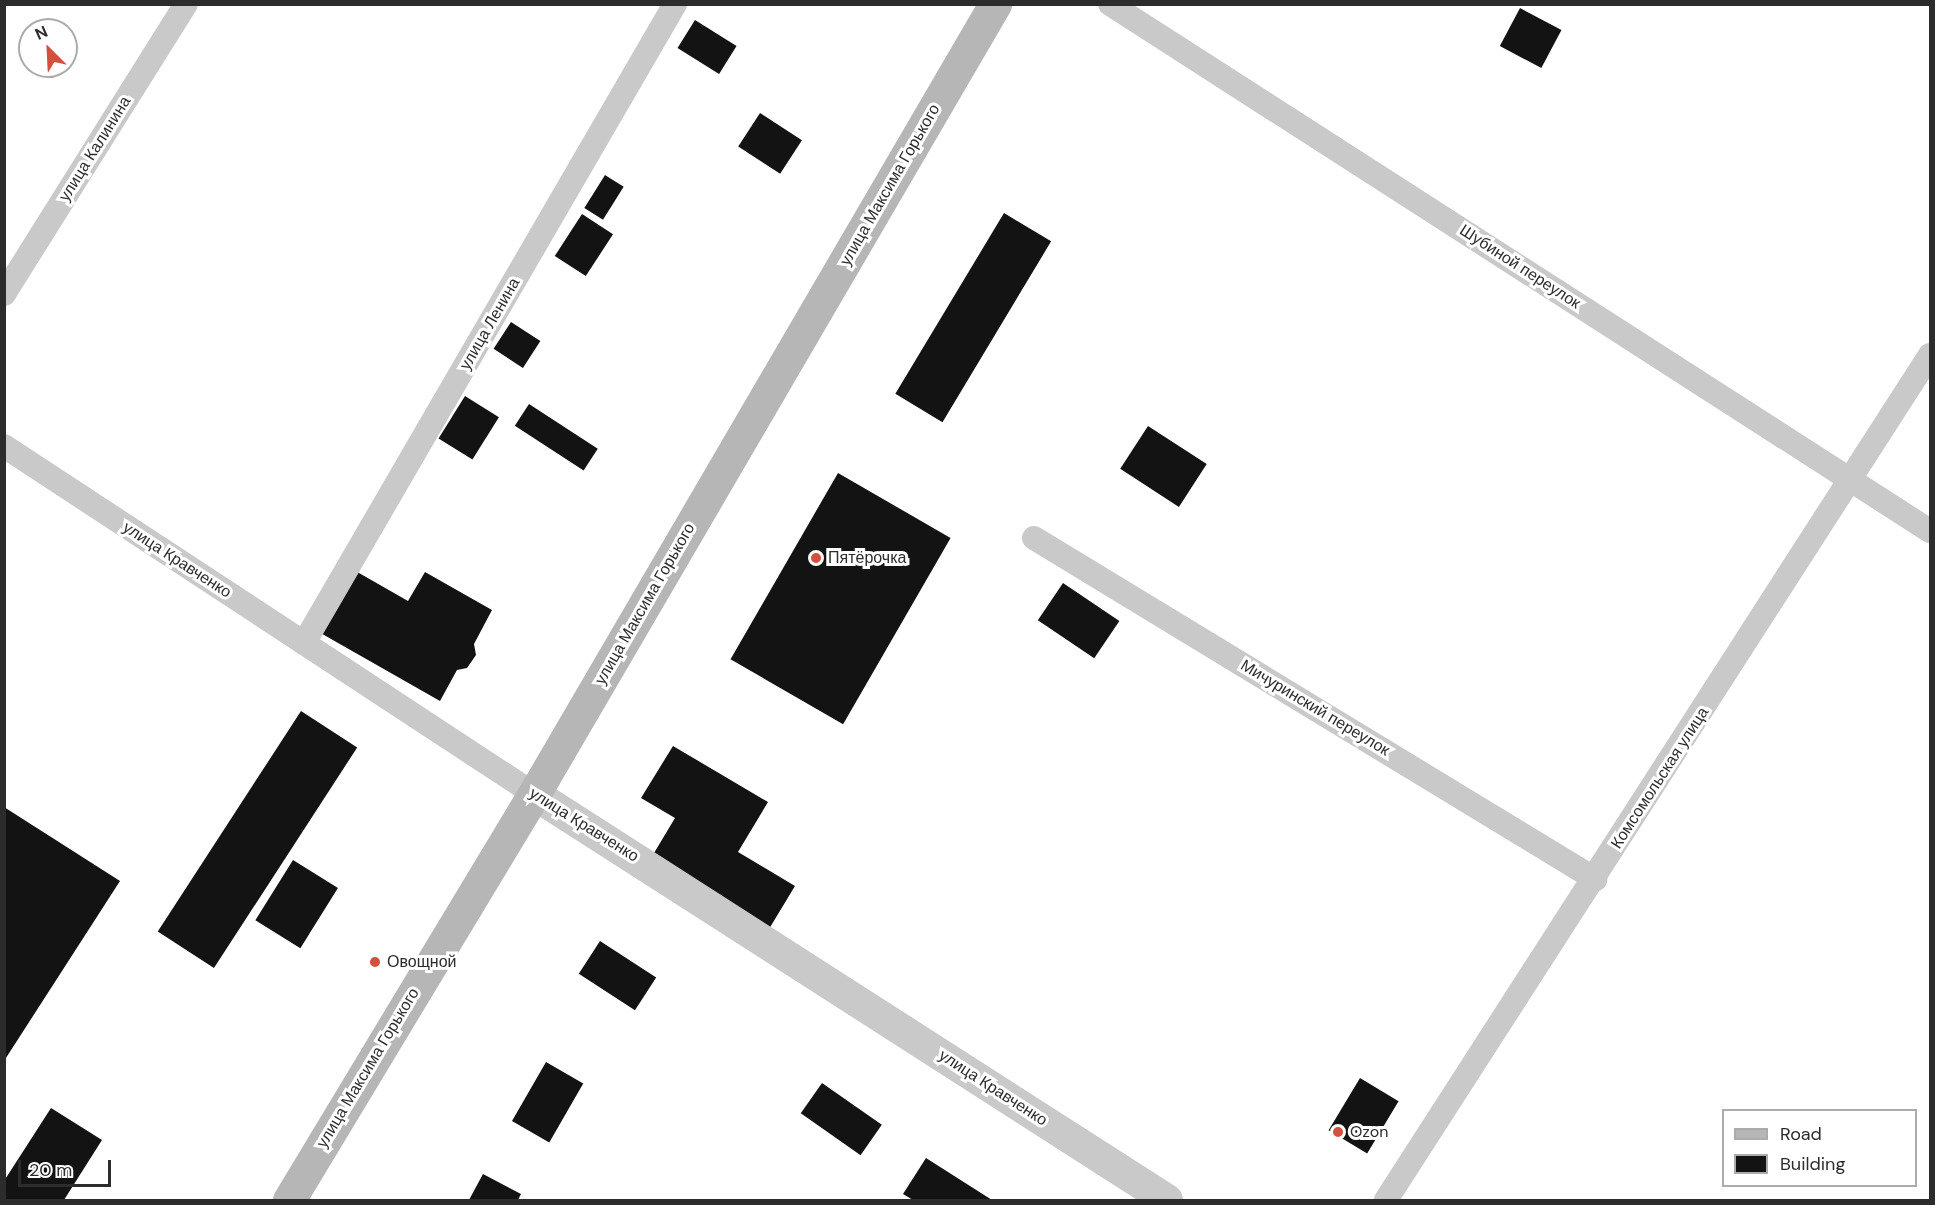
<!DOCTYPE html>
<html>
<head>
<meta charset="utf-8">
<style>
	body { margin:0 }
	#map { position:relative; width:1935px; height:1205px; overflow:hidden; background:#fff; font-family:"DM Sans",sans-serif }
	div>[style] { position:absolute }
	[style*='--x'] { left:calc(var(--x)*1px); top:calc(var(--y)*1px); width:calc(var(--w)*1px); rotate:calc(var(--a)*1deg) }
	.building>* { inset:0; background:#131313; transform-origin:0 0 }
	.minor>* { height:24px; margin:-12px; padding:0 12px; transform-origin:12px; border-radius:12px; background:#c9c9c9 }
	.tertiary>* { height:32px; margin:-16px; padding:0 16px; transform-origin:16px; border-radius:16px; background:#c9c9c9 }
	.secondary>* { height:33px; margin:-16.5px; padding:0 16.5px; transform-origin:16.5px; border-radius:16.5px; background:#b6b6b6 }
	.dots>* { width:16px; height:16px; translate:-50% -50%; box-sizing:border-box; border:3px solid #fff; border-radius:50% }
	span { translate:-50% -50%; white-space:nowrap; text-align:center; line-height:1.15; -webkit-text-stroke:6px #fff; paint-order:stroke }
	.street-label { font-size:16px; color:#2c2c2c }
	.poi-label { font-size:16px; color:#2c2c2c }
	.left { translate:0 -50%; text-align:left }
	.frame { position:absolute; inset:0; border:6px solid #2c2c2c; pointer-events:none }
	.legend { position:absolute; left:1722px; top:1109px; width:195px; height:78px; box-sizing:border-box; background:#fff; border:2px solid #ababab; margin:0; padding:8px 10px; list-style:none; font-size:18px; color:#2c2c2c }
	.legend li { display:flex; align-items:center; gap:12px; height:30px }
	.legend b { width:30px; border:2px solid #ababab }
	.north { position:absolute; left:18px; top:18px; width:60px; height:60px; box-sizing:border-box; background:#fff; border:2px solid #ababab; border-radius:50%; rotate:336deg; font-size:16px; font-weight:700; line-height:24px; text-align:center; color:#2c2c2c }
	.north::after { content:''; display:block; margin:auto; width:21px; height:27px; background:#d44f3d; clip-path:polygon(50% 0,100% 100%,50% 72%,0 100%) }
	.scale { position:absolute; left:18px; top:1160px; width:93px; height:27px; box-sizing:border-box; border:3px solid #2c2c2c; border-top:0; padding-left:8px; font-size:18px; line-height:21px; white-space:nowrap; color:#2c2c2c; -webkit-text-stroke:4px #fff; paint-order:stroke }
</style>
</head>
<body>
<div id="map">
	<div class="building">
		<i style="left:1520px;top:8px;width:47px;height:43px;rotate:28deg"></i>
		<i style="left:695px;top:20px;width:49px;height:33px;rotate:32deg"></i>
		<i style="left:760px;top:113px;width:50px;height:40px;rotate:33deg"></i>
		<i style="left:605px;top:175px;width:22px;height:39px;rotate:32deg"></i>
		<i style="left:1004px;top:213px;width:55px;height:211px;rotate:31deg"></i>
		<i style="left:582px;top:214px;width:37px;height:50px;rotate:33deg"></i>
		<i style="left:511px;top:322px;width:35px;height:32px;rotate:33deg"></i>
		<i style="left:465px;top:396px;width:40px;height:50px;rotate:32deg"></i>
		<i style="left:529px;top:404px;width:82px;height:26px;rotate:33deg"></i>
		<i style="left:1148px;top:426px;width:70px;height:51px;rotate:33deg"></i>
		<i style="left:838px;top:473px;width:130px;height:215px;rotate:30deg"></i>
		<i style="clip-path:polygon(352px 569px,408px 601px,425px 572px,492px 610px,474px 644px,476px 655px,467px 668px,457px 670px,440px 701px,317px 631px)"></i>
		<i style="left:1063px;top:583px;width:68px;height:45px;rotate:34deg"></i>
		<i style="left:301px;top:711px;width:67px;height:263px;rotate:33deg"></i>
		<i style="clip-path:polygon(673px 746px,768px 802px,738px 852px,795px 886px,769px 929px,651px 858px,675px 818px,641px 798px)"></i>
		<i style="clip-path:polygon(4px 807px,120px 881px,4px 1061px)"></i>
		<i style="left:293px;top:860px;width:53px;height:71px;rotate:32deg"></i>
		<i style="left:600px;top:941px;width:67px;height:39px;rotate:33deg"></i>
		<i style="left:546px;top:1062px;width:43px;height:68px;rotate:30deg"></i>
		<i style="left:1360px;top:1078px;width:45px;height:61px;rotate:31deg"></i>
		<i style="left:822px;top:1083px;width:73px;height:37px;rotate:35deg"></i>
		<i style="clip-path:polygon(51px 1108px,102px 1140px,64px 1200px,4px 1200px,4px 1181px)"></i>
		<i style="clip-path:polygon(926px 1158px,992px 1200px,913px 1200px,903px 1194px)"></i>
		<i style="clip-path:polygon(483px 1174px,521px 1194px,518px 1200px,469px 1200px)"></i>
	</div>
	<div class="minor">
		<i style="--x:1110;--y:4;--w:975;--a:32.73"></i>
		<i style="--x:4;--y:294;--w:342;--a:-57.9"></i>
		<i style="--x:4;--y:446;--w:634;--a:33.29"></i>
		<i style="--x:1034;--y:538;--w:657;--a:31.29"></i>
		<i style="--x:304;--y:643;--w:739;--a:-59.86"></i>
		<i style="--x:1386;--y:1200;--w:1005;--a:-57.23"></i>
	</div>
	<div class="tertiary">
		<i style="--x:534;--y:794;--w:752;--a:32.68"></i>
	</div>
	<div class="secondary">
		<i style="--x:289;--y:1200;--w:474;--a:-58.9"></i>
		<i style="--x:534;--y:794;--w:915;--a:-59.73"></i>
	</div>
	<div class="dots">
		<i style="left:816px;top:558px;background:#d44f3d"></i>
		<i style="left:375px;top:962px;background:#d44f3d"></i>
		<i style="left:1338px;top:1132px;background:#d44f3d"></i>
	</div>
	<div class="street-label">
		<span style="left:95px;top:149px;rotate:-58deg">улица Калинина</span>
		<span style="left:890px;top:185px;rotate:-60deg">улица Максима Горького</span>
		<span style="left:1520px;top:267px;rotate:33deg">Шубиной переулок</span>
		<span style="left:490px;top:324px;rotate:-60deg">улица Ленина</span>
		<span style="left:177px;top:560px;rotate:33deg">улица Кравченко</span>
		<span style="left:645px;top:604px;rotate:-60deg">улица Максима Горького</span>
		<span style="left:1315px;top:708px;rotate:31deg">Мичуринский переулок</span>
		<span style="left:1660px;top:778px;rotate:-57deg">Комсомольская улица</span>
		<span style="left:584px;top:825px;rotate:32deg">улица Кравченко</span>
		<span style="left:368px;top:1068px;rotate:-59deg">улица Максима Горького</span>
		<span style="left:993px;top:1088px;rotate:33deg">улица Кравченко</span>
	</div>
	<div class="poi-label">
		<span class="left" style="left:828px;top:558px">Пятёрочка</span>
		<span class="left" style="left:387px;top:962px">Овощной</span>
		<span class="left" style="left:1350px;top:1132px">Ozon</span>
	</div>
	<div class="frame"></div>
	<ul class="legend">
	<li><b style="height:8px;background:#b6b6b6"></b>Road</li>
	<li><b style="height:16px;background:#131313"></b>Building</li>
	</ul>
	<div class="north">N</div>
	<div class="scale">20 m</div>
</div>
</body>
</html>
